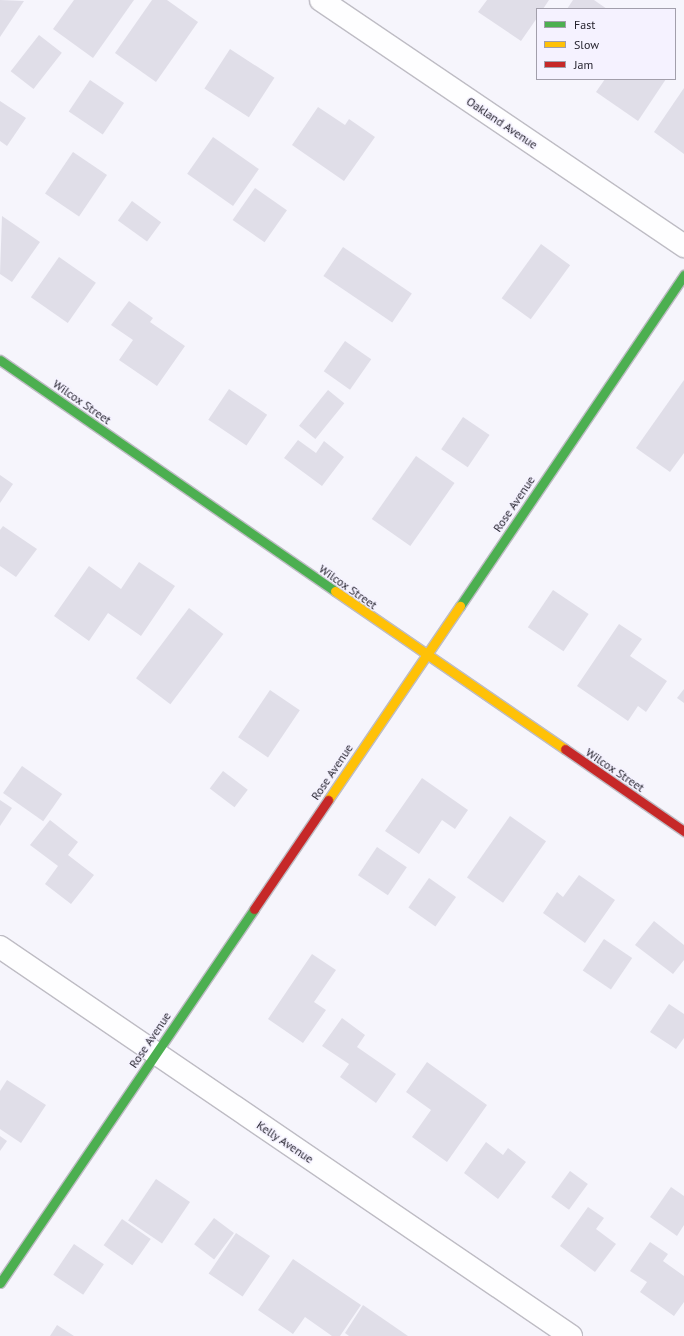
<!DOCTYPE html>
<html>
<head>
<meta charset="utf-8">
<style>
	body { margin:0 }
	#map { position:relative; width:684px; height:1336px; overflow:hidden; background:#f6f5fc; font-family:"PT Sans",sans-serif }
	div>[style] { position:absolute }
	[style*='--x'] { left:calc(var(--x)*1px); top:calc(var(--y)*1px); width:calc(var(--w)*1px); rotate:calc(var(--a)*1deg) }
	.building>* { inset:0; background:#e0dee8; transform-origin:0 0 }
	.roads { filter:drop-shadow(1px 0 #bebcc4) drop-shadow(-1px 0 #bebcc4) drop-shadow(0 1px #bebcc4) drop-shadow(0 -1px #bebcc4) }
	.street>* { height:22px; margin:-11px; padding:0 11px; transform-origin:11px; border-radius:11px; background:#fefeff }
	.fast>* { height:9px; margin:-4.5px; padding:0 4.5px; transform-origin:4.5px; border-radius:4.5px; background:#4caf50 }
	.slow>* { height:9px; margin:-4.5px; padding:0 4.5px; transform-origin:4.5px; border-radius:4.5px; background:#ffc107 }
	.jam>* { height:9px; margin:-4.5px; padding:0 4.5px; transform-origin:4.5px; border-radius:4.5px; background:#c62828 }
	span { translate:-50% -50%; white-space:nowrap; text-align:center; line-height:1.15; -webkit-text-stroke:3px #f5f2ff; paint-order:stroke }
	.street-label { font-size:12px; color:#25232e }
	.legend { position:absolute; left:536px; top:8px; width:140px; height:72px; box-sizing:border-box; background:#f5f2ff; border:1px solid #a29fab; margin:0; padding:5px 7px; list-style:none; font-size:12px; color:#25232e }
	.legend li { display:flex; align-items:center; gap:8px; height:20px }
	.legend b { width:20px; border:1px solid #a29fab }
</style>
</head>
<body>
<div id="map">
	<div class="building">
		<i style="clip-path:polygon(0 0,24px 1px,0 37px)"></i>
		<i style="clip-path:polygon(74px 0,134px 0,93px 58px,53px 29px)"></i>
		<i style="clip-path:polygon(152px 0,167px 0,198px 22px,156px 82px,115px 53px)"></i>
		<i style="clip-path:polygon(487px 0,549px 0,543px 9px,537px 9px,537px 18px,521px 41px,478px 12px)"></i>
		<i style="clip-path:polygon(573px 0,594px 0,607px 9px,567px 9px)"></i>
		<i style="left:39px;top:35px;width:29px;height:46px;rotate:38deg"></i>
		<i style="left:230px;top:49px;width:53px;height:47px;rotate:33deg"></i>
		<i style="clip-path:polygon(605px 79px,666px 79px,638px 121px,596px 92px)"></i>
		<i style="left:90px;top:80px;width:41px;height:38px;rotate:34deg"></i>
		<i style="clip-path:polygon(684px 88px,684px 154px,654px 132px)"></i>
		<i style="clip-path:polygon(0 101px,26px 118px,7px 146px,0 141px)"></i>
		<i style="clip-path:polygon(318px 107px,345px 125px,349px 119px,375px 137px,344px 181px,292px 145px)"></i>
		<i style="left:213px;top:137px;width:56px;height:45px;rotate:35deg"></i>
		<i style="left:73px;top:152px;width:41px;height:50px;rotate:34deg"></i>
		<i style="left:255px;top:188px;width:39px;height:39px;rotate:35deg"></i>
		<i style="left:132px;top:201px;width:36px;height:24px;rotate:36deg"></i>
		<i style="clip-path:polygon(2px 216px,40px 242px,12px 282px,0 274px)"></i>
		<i style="left:541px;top:244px;width:36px;height:67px;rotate:36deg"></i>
		<i style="left:343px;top:247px;width:83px;height:35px;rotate:34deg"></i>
		<i style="left:59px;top:257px;width:45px;height:49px;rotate:35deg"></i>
		<i style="clip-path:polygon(129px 301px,153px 318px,150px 322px,185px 346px,157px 386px,119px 360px,133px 340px,111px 325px)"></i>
		<i style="left:345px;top:341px;width:32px;height:37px;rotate:35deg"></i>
		<i style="clip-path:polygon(684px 380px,684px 453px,670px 472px,636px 448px)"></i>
		<i style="left:229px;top:389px;width:46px;height:37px;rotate:34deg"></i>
		<i style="left:328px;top:390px;width:21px;height:46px;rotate:39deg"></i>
		<i style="left:463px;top:417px;width:32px;height:39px;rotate:34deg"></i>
		<i style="clip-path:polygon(298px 440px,316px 453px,324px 441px,344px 457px,322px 486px,284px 458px)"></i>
		<i style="left:416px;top:456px;width:47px;height:77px;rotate:35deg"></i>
		<i style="clip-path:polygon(0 475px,13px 484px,0 503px)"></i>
		<i style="clip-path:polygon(3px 526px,37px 549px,16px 577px,0 566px,0 530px)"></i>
		<i style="clip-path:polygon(139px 562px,175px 586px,141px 636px,108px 613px,89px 641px,54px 616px,89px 566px,121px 589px)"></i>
		<i style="left:553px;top:590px;width:43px;height:45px;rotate:34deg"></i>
		<i style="left:189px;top:608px;width:43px;height:88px;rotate:37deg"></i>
		<i style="clip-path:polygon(619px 624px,642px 639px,630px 656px,667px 681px,646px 712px,638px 706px,628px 721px,577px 686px)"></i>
		<i style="clip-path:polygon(684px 689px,684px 703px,677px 698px)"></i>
		<i style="left:270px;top:690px;width:36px;height:57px;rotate:34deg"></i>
		<i style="left:22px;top:766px;width:49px;height:33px;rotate:35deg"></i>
		<i style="left:223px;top:771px;width:31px;height:22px;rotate:37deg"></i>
		<i style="clip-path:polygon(422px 778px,468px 810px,455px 829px,442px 820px,419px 854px,385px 831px)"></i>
		<i style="clip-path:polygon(0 800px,12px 808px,0 826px)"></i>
		<i style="left:510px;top:816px;width:44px;height:75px;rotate:35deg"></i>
		<i style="clip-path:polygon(50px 820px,78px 842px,68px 855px,94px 875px,71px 904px,45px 884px,58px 866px,30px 845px)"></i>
		<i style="left:377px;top:847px;width:36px;height:34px;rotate:34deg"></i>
		<i style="clip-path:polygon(579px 875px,615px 900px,585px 943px,543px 913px,557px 892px,563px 897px)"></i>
		<i style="left:429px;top:878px;width:33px;height:36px;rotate:35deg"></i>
		<i style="clip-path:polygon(654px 921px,684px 945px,684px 960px,673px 974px,635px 945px)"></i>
		<i style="left:604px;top:939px;width:34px;height:38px;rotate:34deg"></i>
		<i style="clip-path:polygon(312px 954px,336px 970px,314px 1002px,326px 1010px,303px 1043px,268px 1019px)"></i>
		<i style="clip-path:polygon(669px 1004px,684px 1014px,684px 1038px,676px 1049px,650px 1032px)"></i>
		<i style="clip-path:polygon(342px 1018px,365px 1035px,357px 1047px,396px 1074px,376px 1103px,340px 1077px,349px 1064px,322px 1046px)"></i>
		<i style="clip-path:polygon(427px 1062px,487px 1105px,447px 1162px,412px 1137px,431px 1110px,406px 1092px)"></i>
		<i style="clip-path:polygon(7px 1080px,46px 1105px,21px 1143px,0 1129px,0 1091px)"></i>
		<i style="clip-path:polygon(0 1136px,7px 1141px,0 1151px)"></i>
		<i style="clip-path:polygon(486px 1142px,503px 1155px,508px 1148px,526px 1162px,498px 1199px,464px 1173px)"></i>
		<i style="left:570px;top:1171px;width:22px;height:32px;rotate:36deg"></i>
		<i style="left:156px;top:1179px;width:41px;height:50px;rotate:34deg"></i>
		<i style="clip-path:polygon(671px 1187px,684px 1196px,684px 1225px,677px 1236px,650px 1217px)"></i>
		<i style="clip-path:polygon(588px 1207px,604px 1218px,596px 1229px,616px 1244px,595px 1272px,560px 1246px)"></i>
		<i style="left:214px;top:1218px;width:25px;height:33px;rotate:37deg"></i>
		<i style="left:122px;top:1219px;width:35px;height:32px;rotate:35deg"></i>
		<i style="left:236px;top:1233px;width:41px;height:49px;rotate:34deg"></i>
		<i style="clip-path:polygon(650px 1242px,668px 1254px,663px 1261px,684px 1276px,684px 1302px,674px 1316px,640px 1292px,647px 1282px,630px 1271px)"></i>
		<i style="left:74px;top:1244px;width:36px;height:37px;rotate:34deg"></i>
		<i style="clip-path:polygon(293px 1259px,361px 1305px,340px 1336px,332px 1336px,305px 1317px,293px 1334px,258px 1310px)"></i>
		<i style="clip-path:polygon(363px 1305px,408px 1336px,349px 1336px,345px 1333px)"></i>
		<i style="clip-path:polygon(57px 1325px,74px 1336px,50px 1336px)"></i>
	</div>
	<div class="roads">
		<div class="street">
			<i style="--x:321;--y:0;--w:439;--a:34.1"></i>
			<i style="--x:0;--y:947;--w:691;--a:34.27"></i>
		</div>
		<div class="fast">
			<i style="--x:0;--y:360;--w:407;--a:34.6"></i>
			<i style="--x:460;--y:606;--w:400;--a:-55.9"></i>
			<i style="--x:0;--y:1283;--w:452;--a:-55.8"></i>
		</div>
		<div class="slow">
			<i style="--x:335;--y:591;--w:279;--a:34.5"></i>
			<i style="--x:328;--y:800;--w:235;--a:-55.8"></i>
		</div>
		<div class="jam">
			<i style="--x:565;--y:749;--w:145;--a:34.6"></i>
			<i style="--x:254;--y:909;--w:132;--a:-55.8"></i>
		</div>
	</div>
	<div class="street-label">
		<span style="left:502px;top:123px;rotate:34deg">Oakland Avenue</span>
		<span style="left:82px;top:402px;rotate:35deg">Wilcox Street</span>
		<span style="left:514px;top:504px;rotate:-56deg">Rose Avenue</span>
		<span style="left:348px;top:587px;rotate:35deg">Wilcox Street</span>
		<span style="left:615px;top:770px;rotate:34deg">Wilcox Street</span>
		<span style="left:332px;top:772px;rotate:-56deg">Rose Avenue</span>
		<span style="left:150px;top:1040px;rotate:-56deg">Rose Avenue</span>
		<span style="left:285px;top:1142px;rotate:34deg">Kelly Avenue</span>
	</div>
	<ul class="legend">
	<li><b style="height:5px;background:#4caf50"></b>Fast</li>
	<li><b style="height:5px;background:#ffc107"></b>Slow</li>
	<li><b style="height:5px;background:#c62828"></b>Jam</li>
	</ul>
</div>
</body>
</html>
